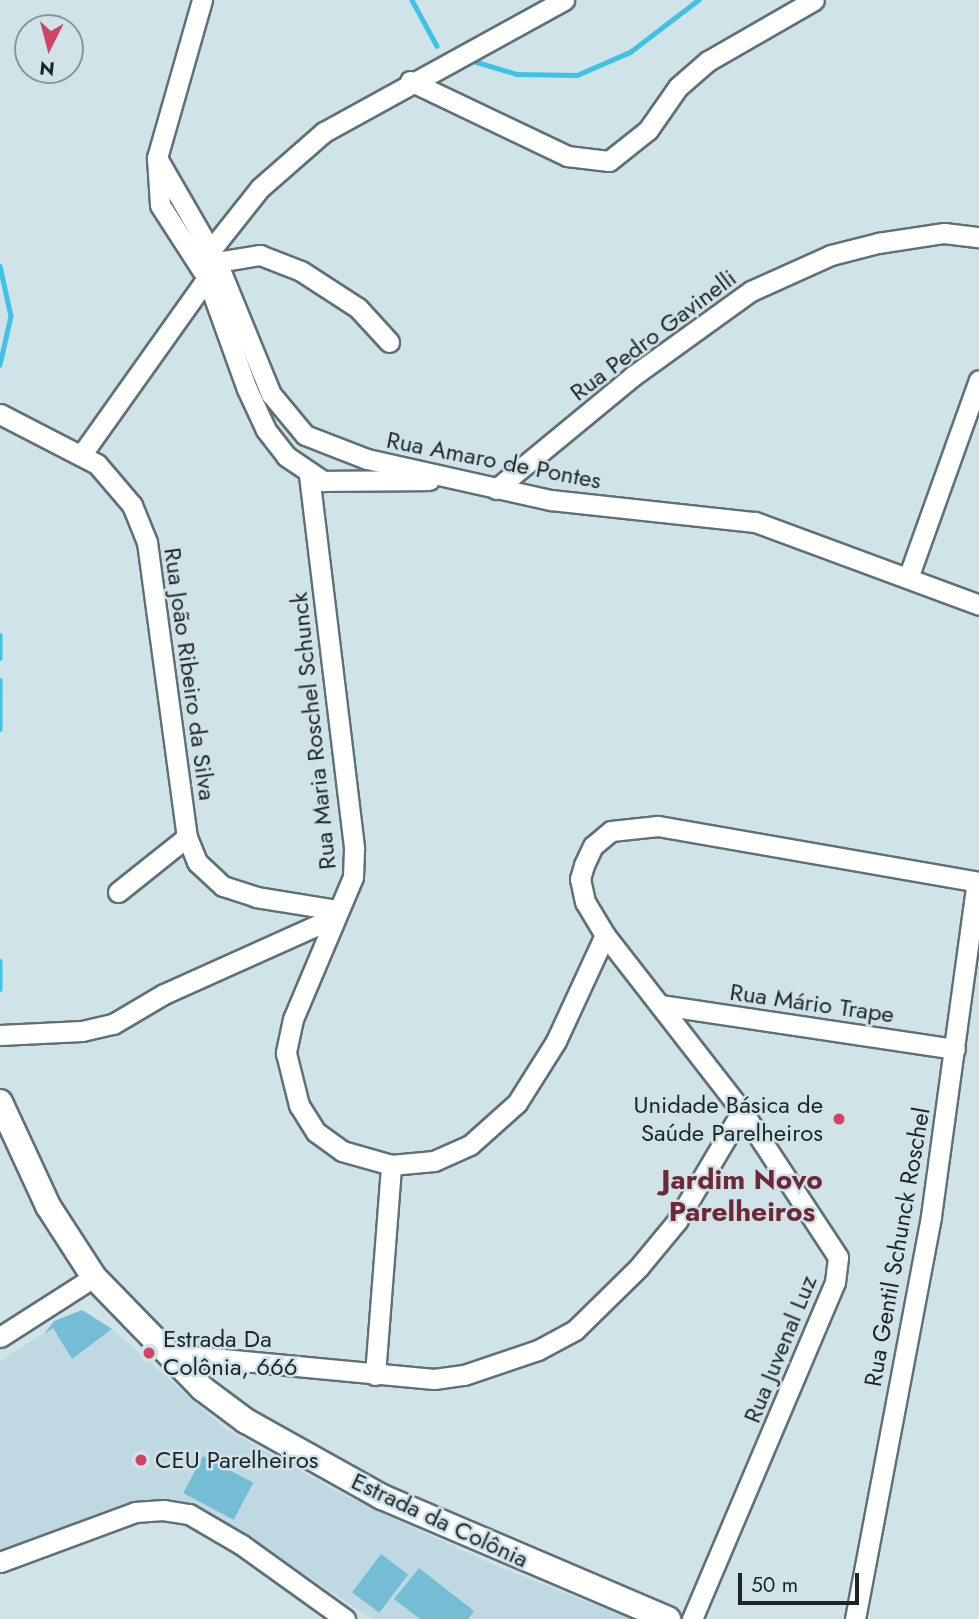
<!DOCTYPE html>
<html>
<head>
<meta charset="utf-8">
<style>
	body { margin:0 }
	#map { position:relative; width:979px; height:1619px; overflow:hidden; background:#d0e3e9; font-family:Jost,sans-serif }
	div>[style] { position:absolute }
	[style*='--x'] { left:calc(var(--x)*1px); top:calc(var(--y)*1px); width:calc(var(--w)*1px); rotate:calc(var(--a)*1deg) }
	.built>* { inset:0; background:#bed9e2 }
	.green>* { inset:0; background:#74bdd5; transform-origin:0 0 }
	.stream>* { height:4.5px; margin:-2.25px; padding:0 2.25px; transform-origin:2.25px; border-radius:2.25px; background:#40c2e6 }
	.roads { filter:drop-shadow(2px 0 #5f7076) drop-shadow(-2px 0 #5f7076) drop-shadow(0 2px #5f7076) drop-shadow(0 -2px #5f7076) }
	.minor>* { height:19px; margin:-9.5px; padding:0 9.5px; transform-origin:9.5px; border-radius:9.5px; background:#fff }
	.major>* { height:24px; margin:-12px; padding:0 12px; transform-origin:12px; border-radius:12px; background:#fff }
	.dots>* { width:19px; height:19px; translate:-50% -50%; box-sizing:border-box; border:4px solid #d0e3e9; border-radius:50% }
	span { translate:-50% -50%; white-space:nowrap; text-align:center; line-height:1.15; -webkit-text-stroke:5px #d0e3e9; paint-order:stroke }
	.street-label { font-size:24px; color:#1e2528 }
	.poi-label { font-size:24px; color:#1e2528 }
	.right { translate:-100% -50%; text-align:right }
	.left { translate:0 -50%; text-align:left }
	.quarter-label { font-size:28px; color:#6e2836; font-weight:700 }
	.north { position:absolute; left:14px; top:14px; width:70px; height:70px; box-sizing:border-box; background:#d0e3e9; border:2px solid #89979c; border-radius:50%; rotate:186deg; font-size:19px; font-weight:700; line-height:28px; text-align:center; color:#1e2528 }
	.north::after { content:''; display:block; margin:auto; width:24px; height:32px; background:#d24365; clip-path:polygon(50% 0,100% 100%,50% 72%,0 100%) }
	.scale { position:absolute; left:738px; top:1573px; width:121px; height:32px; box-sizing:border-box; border:4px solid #1e2528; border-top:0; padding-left:9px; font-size:21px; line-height:24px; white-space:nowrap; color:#1e2528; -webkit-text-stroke:5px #d0e3e9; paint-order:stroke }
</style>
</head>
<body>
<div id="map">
	<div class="built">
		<i style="clip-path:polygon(53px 1328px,73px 1358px,112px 1329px,224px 1428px,338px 1492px,489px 1563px,631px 1619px,372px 1619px,262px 1546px,179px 1506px,0 1555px,0 1361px)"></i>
	</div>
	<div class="green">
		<i style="clip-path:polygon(82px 1310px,112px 1329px,72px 1359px,53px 1328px,44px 1334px,54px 1321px)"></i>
		<i style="left:203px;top:1456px;width:57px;height:42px;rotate:28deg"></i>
		<i style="left:381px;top:1554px;width:34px;height:48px;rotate:37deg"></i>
		<i style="clip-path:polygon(419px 1568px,474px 1611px,468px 1619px,420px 1619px,394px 1599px)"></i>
	</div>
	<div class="stream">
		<i style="--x:412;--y:0;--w:52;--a:61.5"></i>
		<i style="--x:467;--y:59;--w:52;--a:16.7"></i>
		<i style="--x:517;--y:74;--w:60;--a:1"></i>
		<i style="--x:577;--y:75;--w:58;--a:-23.5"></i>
		<i style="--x:630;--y:52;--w:86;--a:-37.4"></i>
		<i style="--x:0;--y:266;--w:51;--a:77.6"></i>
		<i style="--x:11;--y:316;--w:50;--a:102.7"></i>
		<i style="--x:0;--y:635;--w:23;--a:90"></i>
		<i style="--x:0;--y:680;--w:49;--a:90"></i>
		<i style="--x:0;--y:961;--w:28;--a:90"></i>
	</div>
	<div class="roads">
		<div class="minor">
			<i style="--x:202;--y:0;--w:164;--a:105.9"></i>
			<i style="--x:157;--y:158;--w:47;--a:86.3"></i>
			<i style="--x:160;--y:205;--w:87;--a:57.2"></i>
			<i style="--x:207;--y:278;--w:118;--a:70.2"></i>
			<i style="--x:247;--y:389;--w:45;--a:65.1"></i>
			<i style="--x:266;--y:430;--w:33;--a:52"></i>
			<i style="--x:286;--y:456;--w:45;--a:34"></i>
			<i style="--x:323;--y:481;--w:106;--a:-0.5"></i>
			<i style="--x:410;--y:81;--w:174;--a:25.5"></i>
			<i style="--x:567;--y:156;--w:42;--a:6.8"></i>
			<i style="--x:609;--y:161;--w:50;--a:-38.5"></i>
			<i style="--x:648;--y:130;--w:52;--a:-55.1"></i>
			<i style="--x:678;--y:87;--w:40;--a:-41"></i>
			<i style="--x:708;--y:61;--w:122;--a:-29.9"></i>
			<i style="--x:157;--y:158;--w:120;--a:60"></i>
			<i style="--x:217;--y:262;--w:143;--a:67.8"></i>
			<i style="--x:271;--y:394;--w:53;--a:50.3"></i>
			<i style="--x:305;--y:435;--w:66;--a:21.2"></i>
			<i style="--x:367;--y:459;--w:189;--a:12.6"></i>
			<i style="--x:551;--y:500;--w:205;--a:6.2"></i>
			<i style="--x:755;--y:522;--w:239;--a:20.3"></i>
			<i style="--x:210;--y:251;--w:80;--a:-51.6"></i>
			<i style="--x:260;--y:188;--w:85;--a:-41.2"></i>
			<i style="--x:324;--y:132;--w:274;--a:-28.8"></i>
			<i style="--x:217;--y:262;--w:44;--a:-9.2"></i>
			<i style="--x:260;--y:255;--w:44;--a:21.3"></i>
			<i style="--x:301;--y:271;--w:68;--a:33"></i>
			<i style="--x:358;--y:308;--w:46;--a:47.6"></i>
			<i style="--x:0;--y:414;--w:109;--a:27.3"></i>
			<i style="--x:97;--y:464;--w:54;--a:49.5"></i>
			<i style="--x:132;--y:505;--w:40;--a:68"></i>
			<i style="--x:147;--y:542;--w:298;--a:82.3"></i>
			<i style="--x:187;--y:837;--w:27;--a:68"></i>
			<i style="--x:197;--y:862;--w:35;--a:43"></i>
			<i style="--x:223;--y:886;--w:35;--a:18"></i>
			<i style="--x:256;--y:897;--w:81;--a:9.2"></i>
			<i style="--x:82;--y:454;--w:216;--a:-54.6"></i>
			<i style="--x:309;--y:475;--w:377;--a:83.1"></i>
			<i style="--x:354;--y:849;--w:28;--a:92"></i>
			<i style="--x:353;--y:877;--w:154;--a:112.9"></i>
			<i style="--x:293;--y:1019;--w:35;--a:102"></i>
			<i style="--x:286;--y:1053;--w:54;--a:76"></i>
			<i style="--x:299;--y:1105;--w:32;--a:58"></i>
			<i style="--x:316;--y:1132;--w:32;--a:36"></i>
			<i style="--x:342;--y:1151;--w:51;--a:15.9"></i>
			<i style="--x:391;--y:1165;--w:43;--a:-5.3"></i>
			<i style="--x:434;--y:1161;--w:39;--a:-24"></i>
			<i style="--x:470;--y:1145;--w:63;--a:-41.8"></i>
			<i style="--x:517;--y:1103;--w:73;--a:-57.8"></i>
			<i style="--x:556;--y:1041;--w:117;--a:-65.2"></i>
			<i style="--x:496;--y:489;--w:178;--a:-39.5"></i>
			<i style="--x:633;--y:376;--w:145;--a:-35.8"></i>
			<i style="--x:751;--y:291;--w:88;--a:-24.2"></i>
			<i style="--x:831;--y:255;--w:49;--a:-14.3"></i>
			<i style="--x:878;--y:243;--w:67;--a:-8.6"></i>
			<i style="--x:944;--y:233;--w:35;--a:7"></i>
			<i style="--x:908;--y:578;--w:210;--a:-70.3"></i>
			<i style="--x:118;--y:892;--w:88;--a:-38.6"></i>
			<i style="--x:661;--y:1005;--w:297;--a:8.5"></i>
			<i style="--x:0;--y:1035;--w:82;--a:-2.8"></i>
			<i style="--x:82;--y:1031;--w:32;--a:-13"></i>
			<i style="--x:113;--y:1024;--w:59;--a:-30.5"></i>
			<i style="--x:164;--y:994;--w:185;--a:-24.2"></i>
			<i style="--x:0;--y:1337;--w:112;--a:-32.6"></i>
			<i style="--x:170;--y:1354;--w:265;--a:5.4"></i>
			<i style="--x:434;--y:1379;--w:30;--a:-8"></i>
			<i style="--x:464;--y:1375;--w:78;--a:-18.7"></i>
			<i style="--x:538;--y:1350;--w:42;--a:-28.4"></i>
			<i style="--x:575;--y:1330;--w:90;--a:-44.5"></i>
			<i style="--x:639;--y:1267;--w:60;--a:-50.4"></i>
			<i style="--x:677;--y:1221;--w:128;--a:-59.4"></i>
			<i style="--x:375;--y:1375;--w:211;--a:-85.6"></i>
			<i style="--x:0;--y:1562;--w:144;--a:-20.3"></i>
			<i style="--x:135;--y:1512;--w:28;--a:-4"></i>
			<i style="--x:163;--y:1510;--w:26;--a:9"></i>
			<i style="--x:189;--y:1514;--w:61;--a:30.3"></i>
			<i style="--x:242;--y:1545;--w:127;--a:35.7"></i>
			<i style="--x:692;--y:1619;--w:366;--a:-67"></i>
			<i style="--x:835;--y:1282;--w:25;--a:-83"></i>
			<i style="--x:838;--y:1257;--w:175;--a:-123.3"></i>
			<i style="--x:742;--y:1111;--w:223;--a:-127.9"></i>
			<i style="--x:605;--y:935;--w:39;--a:-121"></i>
			<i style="--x:585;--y:902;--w:24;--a:-102"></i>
			<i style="--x:580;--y:879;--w:15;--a:-74"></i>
			<i style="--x:584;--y:865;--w:21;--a:-65"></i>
			<i style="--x:593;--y:846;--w:23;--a:-40"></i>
			<i style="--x:611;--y:831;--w:47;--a:-6.1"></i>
			<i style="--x:658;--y:826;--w:326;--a:9.9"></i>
			<i style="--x:855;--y:1619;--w:410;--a:-79.3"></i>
			<i style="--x:931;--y:1216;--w:337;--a:-82.2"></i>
		</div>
		<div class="major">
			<i style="--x:0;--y:1102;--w:115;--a:65.2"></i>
			<i style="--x:48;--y:1206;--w:85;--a:57.1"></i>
			<i style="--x:94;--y:1277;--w:156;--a:45.8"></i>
			<i style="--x:203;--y:1389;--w:54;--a:36.7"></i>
			<i style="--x:246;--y:1421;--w:156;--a:29.2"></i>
			<i style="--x:382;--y:1497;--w:311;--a:23.1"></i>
		</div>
	</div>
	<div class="dots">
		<i style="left:839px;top:1119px;background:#d24365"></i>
		<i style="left:149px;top:1353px;background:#d24365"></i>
		<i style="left:141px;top:1460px;background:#d24365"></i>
	</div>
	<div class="street-label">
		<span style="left:653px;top:335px;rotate:-37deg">Rua Pedro Gavinelli</span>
		<span style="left:494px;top:460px;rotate:11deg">Rua Amaro de Pontes</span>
		<span style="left:190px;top:674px;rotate:82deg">Rua João Ribeiro da Silva</span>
		<span style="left:313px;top:731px;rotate:-96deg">Rua Maria Roschel Schunck</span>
		<span style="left:812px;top:1003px;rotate:8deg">Rua Mário Trape</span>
		<span style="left:897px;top:1247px;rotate:-80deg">Rua Gentil Schunck Roschel</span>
		<span style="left:780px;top:1349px;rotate:-68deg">Rua Juvenal Luz</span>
		<span style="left:440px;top:1520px;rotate:25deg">Estrada da Colônia</span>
	</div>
	<div class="poi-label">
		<span class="right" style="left:823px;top:1119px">Unidade Básica de<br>Saúde Parelheiros</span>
		<span class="left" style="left:163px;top:1353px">Estrada Da<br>Colônia, 666</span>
		<span class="left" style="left:155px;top:1460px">CEU Parelheiros</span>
	</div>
	<div class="quarter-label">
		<span style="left:742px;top:1196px">Jardim Novo<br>Parelheiros</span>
	</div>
	<div class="north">N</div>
	<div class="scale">50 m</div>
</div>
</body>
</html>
